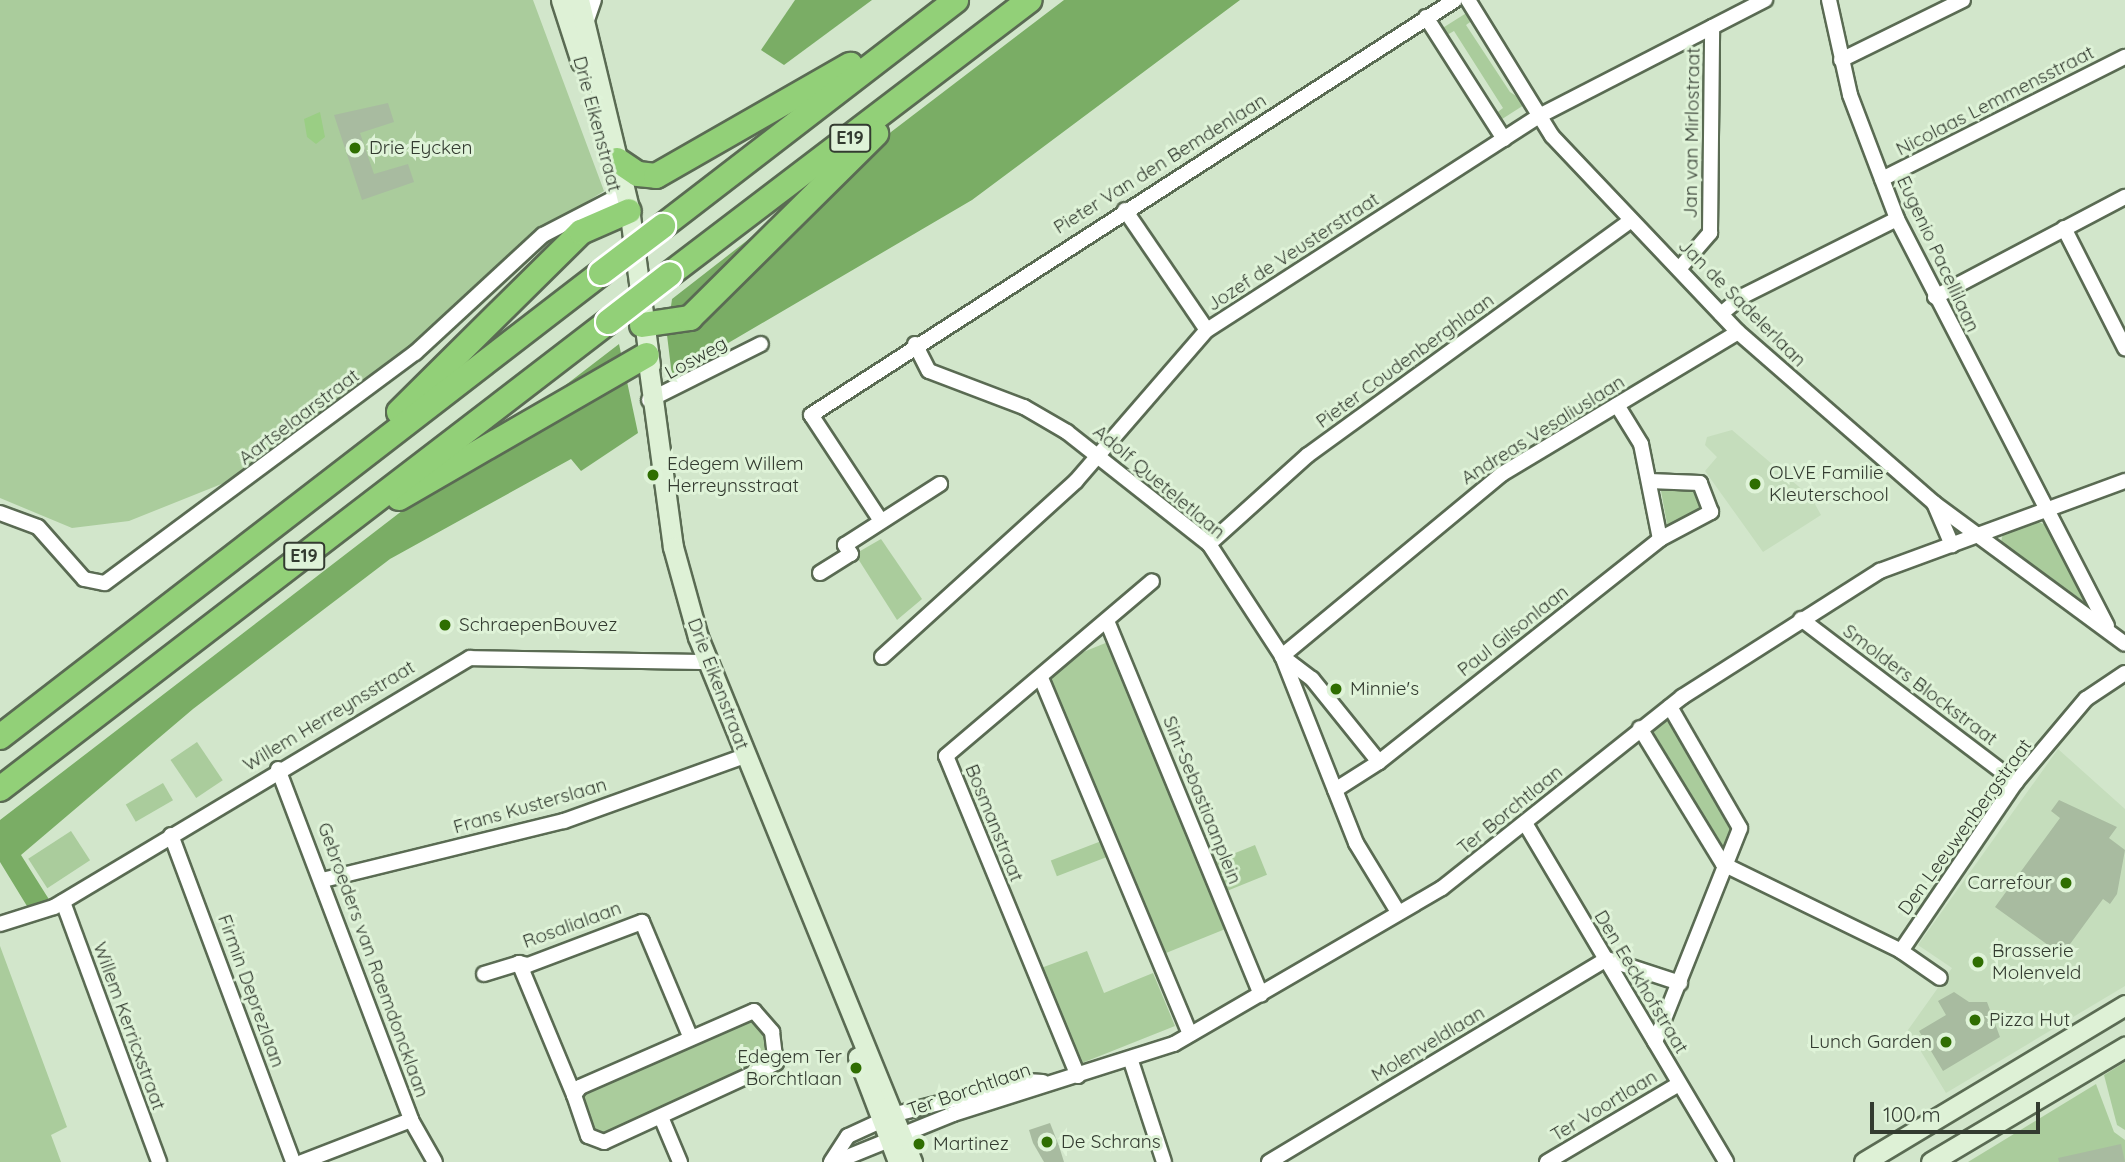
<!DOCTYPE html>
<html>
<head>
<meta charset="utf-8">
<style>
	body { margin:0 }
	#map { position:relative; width:2125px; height:1162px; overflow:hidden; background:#d2e6cb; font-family:Quicksand,sans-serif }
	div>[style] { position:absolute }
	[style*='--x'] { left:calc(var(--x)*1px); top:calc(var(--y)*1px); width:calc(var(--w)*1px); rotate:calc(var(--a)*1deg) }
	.built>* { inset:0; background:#c5ddbc }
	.green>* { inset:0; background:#aacc9c; transform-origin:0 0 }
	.forest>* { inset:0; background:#7aad65 }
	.water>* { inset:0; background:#9ace84 }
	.building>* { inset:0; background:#a8bba0 }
	.roads { filter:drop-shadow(2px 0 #5a6b53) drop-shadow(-2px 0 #5a6b53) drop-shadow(0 2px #5a6b53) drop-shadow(0 -2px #5a6b53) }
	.street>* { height:14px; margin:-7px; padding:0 7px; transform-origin:7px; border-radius:7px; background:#fff }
	.secondary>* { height:19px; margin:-9.5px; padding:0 9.5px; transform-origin:9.5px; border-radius:9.5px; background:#def1d6 }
	.highway>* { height:24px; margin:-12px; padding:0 12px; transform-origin:12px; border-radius:12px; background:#92d078 }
	.bridges { filter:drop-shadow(2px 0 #fff) drop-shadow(-2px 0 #fff) drop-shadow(0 2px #fff) drop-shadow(0 -2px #fff) }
	.highway-bridge>* { height:24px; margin:-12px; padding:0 12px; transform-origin:12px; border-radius:12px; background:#92d078 }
	.dots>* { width:19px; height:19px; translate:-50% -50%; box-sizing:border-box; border:4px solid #dff3d8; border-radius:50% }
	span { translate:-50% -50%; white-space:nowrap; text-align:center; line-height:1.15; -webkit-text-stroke:6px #dff3d8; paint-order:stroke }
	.shield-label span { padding:2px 5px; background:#dff3d8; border:2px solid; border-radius:5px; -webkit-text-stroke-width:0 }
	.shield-label { font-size:18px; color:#333b30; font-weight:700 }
	.street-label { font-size:19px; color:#333b30 }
	.poi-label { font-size:19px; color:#333b30 }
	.left { translate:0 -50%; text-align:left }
	.right { translate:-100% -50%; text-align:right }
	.scale { position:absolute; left:1870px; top:1102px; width:170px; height:32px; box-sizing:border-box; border:4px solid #333b30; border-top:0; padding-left:9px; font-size:21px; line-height:24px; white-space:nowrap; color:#333b30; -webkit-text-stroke:5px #dff3d8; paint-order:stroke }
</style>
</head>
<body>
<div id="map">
	<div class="built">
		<i style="clip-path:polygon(1732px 430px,1811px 497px,1821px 515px,1763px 552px,1705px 471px,1717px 457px,1705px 445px,1707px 437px)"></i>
		<i style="clip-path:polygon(2058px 749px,2125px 809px,2125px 986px,1946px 1093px,1908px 1030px,1952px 968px,1918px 945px)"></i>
	</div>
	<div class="green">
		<i style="clip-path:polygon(0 0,533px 0,604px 191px,521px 243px,405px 351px,234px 479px,129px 521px,72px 528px,0 498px)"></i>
		<i style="clip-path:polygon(1468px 12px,1473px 20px,1466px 25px,1510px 92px,1527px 103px,1499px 121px,1495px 114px,1503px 108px,1454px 31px,1445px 36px,1441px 29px)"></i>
		<i style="clip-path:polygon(1696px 488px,1705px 508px,1668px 529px,1661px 491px)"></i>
		<i style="clip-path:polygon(2036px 521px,2046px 525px,2086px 603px,2001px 542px,2003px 533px)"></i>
		<i style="clip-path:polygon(881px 539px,922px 599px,897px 620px,855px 554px)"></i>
		<i style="left:1108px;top:642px;width:310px;height:72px;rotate:68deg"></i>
		<i style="clip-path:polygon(1660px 721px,1672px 722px,1735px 826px,1726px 848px,1720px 850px,1649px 735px)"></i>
		<i style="left:197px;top:742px;width:46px;height:32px;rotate:56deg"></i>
		<i style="left:163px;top:783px;width:20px;height:43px;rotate:60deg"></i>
		<i style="left:71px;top:831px;width:35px;height:51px;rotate:57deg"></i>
		<i style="left:1104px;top:840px;width:17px;height:57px;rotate:69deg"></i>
		<i style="left:1255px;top:845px;width:32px;height:48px;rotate:68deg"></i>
		<i style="clip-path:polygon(0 946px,67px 1127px,51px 1135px,61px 1162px,0 1162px)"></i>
		<i style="clip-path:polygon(1087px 951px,1104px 993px,1153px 973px,1175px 1026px,1082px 1063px,1041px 968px)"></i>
		<i style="clip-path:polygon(741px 1017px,757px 1019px,768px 1038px,770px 1058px,763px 1065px,613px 1134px,592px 1133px,581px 1092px)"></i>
		<i style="clip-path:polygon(2125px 1062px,2125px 1130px,2117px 1125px,2104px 1075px)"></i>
		<i style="clip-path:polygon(2096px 1084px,2114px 1132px,2125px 1140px,2125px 1162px,1968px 1162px)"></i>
	</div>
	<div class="forest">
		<i style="clip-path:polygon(795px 0,872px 0,784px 65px,761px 50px)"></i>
		<i style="clip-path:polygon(1064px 0,1240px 0,972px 200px,672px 376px,667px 335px,672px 299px,785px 211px,844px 177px,891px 132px)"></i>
		<i style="clip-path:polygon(619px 344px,638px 433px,581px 471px,571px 459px,390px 559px,193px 709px,21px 855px,50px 901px,30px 911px,0 862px,0 820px)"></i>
	</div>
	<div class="water">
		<i style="clip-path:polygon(320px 112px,325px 137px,316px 144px,307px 137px,304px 119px)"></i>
	</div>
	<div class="building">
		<i style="clip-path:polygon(388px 103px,394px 122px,360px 133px,374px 174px,408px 164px,414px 182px,362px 200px,334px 115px)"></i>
		<i style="clip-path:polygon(2059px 800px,2117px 827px,2109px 838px,2125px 850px,2117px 894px,2110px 904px,2103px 899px,2062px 955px,1995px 907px,2060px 818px,2051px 811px)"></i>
		<i style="clip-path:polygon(1954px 992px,1969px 1002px,1987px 1002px,2000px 1037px,1943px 1071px,1919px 1031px,1946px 1015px,1938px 1001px)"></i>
		<i style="clip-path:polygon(1050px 1123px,1059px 1146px,1064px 1162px,1044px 1162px,1033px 1143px,1029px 1130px)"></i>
		<i style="clip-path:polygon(2121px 1144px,2125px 1162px,2059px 1162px,2058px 1158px)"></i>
	</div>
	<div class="roads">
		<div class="street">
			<i style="--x:1468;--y:0;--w:160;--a:58.3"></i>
			<i style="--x:1552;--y:136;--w:270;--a:46.5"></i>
			<i style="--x:1738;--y:332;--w:260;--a:41.1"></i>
			<i style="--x:1934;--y:503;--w:237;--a:36.4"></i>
			<i style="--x:1829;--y:0;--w:97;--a:77.5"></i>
			<i style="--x:1850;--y:95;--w:133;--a:69.2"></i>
			<i style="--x:1897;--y:219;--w:458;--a:62.7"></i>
			<i style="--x:1426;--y:17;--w:145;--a:57.4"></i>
			<i style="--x:586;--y:23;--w:24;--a:-71"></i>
			<i style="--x:1841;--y:60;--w:136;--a:-26.2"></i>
			<i style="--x:1882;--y:179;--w:272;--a:-26.7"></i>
			<i style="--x:1125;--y:210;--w:145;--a:55.7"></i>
			<i style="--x:2064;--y:228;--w:135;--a:63.1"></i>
			<i style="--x:1679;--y:269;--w:48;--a:-49.3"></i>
			<i style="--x:1710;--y:233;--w:206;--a:-89.4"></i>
			<i style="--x:1935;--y:297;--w:215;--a:-27.8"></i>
			<i style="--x:1721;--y:314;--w:26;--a:-40"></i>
			<i style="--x:1741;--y:297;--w:174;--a:-26.6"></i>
			<i style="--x:915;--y:344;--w:30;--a:63"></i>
			<i style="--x:929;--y:371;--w:102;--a:20.8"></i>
			<i style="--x:1024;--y:407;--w:50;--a:30.2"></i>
			<i style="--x:1067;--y:432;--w:181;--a:38.3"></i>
			<i style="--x:1209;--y:544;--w:134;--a:56.9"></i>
			<i style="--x:1282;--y:656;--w:201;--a:68.4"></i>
			<i style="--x:1356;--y:843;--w:81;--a:58.7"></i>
			<i style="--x:649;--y:400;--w:125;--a:-26.6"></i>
			<i style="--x:1617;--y:405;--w:46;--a:58.4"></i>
			<i style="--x:1641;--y:444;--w:97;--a:78.7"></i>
			<i style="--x:1934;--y:503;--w:46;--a:66.8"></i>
			<i style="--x:0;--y:513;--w:40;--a:20.2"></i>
			<i style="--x:38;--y:527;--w:69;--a:48.5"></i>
			<i style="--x:84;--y:579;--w:21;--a:11"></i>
			<i style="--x:105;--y:583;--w:386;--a:-36.6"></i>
			<i style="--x:415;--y:353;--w:174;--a:-42.7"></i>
			<i style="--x:543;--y:235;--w:82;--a:-27.5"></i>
			<i style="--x:881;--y:521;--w:127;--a:-123.4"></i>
			<i style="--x:811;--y:415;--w:766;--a:-32.8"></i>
			<i style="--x:1209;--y:544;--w:133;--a:-42"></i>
			<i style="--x:1308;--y:455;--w:399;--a:-36"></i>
			<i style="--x:820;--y:573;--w:36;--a:-32"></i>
			<i style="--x:851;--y:554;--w:11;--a:-124"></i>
			<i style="--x:845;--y:545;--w:113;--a:-32.7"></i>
			<i style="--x:1801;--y:619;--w:270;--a:37.2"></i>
			<i style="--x:1107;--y:621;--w:404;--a:67.6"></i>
			<i style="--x:882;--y:657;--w:262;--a:-42.2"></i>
			<i style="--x:1076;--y:481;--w:200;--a:-49.1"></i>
			<i style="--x:1207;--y:330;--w:397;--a:-32.8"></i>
			<i style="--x:1541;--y:115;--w:252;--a:-27.2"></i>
			<i style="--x:1041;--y:678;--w:386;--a:67.3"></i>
			<i style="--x:1640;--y:728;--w:159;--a:58.6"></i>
			<i style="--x:1723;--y:864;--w:198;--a:26"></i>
			<i style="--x:1901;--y:951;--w:47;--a:34.7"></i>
			<i style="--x:1379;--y:762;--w:107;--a:-128.9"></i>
			<i style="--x:1312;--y:679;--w:38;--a:-143"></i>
			<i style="--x:1282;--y:656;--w:286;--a:-39.6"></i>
			<i style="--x:1502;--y:474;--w:275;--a:-31"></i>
			<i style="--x:278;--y:769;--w:375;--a:69.2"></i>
			<i style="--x:411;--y:1120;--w:48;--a:60.3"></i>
			<i style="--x:1335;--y:790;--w:52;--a:-32.5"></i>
			<i style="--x:1379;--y:762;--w:359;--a:-38.4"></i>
			<i style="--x:1660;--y:539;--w:58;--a:-27.9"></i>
			<i style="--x:1711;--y:512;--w:31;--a:-111"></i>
			<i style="--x:1700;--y:483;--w:51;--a:-177.8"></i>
			<i style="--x:1525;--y:823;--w:394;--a:59.3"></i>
			<i style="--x:171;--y:835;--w:349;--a:69.5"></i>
			<i style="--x:323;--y:880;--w:248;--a:-13.8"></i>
			<i style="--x:564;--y:821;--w:192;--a:-19.8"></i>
			<i style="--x:63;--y:902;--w:277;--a:69.7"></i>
			<i style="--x:0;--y:924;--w:57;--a:-17.5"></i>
			<i style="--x:54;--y:907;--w:485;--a:-30.9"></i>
			<i style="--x:470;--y:658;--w:239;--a:1"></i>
			<i style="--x:1901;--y:951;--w:204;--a:-55.8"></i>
			<i style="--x:2016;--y:782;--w:109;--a:-49.9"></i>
			<i style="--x:2086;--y:699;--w:47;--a:-33.7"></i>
			<i style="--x:484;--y:974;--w:37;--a:-17"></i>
			<i style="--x:754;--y:1011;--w:28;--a:49"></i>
			<i style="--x:772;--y:1032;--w:31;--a:83"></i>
			<i style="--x:776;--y:1063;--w:189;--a:155.3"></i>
			<i style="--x:604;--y:1142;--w:17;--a:-159"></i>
			<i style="--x:588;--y:1136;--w:43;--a:-108.9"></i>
			<i style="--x:574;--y:1095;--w:10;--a:-53"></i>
			<i style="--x:580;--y:1087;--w:190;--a:-23.6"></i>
			<i style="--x:1655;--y:1042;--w:230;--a:-68.3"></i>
			<i style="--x:1740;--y:828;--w:140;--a:-120"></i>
			<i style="--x:1131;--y:1061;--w:106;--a:71.9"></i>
			<i style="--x:1078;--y:1076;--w:346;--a:-112.4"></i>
			<i style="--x:946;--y:756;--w:270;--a:-40.3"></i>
			<i style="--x:574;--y:1095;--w:143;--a:-112.6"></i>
			<i style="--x:519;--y:963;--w:9;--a:13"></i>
			<i style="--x:528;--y:965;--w:122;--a:-20.7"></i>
			<i style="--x:642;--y:922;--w:124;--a:67.2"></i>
			<i style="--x:661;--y:1117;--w:49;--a:67.1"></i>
			<i style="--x:302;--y:1162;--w:117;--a:-21.1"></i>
			<i style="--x:831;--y:1162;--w:31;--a:-57"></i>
			<i style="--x:848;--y:1136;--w:53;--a:-24.6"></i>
			<i style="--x:896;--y:1114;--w:134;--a:-14.2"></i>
			<i style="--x:1026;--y:1081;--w:17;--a:3"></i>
			<i style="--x:835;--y:1162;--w:127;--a:-22.1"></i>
			<i style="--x:953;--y:1114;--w:232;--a:-17.6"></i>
			<i style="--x:1174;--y:1044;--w:310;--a:-30.2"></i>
			<i style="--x:1442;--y:888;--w:307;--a:-38.5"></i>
			<i style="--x:1682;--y:697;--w:235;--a:-32.5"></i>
			<i style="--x:1880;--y:571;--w:261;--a:-20.2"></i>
			<i style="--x:1269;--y:1162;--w:394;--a:-31"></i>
			<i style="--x:1607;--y:959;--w:77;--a:18.2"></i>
			<i style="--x:1547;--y:1162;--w:153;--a:-30.6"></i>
		</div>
		<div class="secondary">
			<i style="--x:561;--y:0;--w:65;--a:72.1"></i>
			<i style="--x:579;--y:0;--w:214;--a:76.5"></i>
			<i style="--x:629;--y:208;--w:159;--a:82.4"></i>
			<i style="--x:647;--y:355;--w:194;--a:82.3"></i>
			<i style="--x:673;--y:547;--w:93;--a:74.5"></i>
			<i style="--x:698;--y:637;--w:567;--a:67.82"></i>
			<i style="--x:858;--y:1057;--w:112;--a:69.1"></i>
			<i style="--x:1864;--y:1162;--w:305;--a:-31"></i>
			<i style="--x:1931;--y:1162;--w:226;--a:-30.7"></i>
		</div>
		<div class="highway">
			<i style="--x:617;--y:160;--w:25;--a:34"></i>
			<i style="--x:638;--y:174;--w:18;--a:6"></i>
			<i style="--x:656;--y:176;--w:224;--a:-29.8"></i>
			<i style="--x:663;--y:226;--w:370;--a:-37.6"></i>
			<i style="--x:670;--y:274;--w:452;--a:-37.3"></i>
			<i style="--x:642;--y:325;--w:49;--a:-8.3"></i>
			<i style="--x:690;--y:318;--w:262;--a:-44.7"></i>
			<i style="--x:399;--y:412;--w:256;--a:-44.7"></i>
			<i style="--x:581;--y:232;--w:52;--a:-23.6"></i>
			<i style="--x:399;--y:498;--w:286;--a:-30"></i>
			<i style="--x:0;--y:737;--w:759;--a:-37.67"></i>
			<i style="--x:0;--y:789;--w:767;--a:-37.53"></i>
		</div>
	</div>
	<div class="bridges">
		<div class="highway-bridge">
			<i style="--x:601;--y:273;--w:78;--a:-37.2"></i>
			<i style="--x:608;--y:322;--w:78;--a:-37.7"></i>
		</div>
	</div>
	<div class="dots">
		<i style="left:355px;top:148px;background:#2f6e01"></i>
		<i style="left:653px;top:475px;background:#2f6e01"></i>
		<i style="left:1755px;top:484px;background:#2f6e01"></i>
		<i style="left:445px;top:625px;background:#2f6e01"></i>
		<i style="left:1336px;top:689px;background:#2f6e01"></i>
		<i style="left:2066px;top:883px;background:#2f6e01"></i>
		<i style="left:1978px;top:962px;background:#2f6e01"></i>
		<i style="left:1975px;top:1020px;background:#2f6e01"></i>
		<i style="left:1946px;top:1042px;background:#2f6e01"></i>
		<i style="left:856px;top:1068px;background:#2f6e01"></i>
		<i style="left:1047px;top:1142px;background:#2f6e01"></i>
		<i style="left:919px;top:1144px;background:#2f6e01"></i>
	</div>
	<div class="shield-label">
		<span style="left:850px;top:138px">E19</span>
		<span style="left:304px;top:556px">E19</span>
	</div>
	<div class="street-label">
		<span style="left:1995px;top:101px;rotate:-27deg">Nicolaas Lemmensstraat</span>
		<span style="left:597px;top:124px;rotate:75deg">Drie Eikenstraat</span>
		<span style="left:1692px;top:133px;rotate:-89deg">Jan van Mirlostraat</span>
		<span style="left:1160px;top:164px;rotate:-32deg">Pieter Van den Bemdenlaan</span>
		<span style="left:1293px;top:252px;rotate:-33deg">Jozef de Veusterstraat</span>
		<span style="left:1938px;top:254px;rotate:65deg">Eugenio Pacellilaan</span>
		<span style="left:1742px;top:303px;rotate:45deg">Jan de Sadelerlaan</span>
		<span style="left:696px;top:358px;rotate:-29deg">Losweg</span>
		<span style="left:1405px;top:361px;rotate:-36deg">Pieter Coudenberghlaan</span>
		<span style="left:299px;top:417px;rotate:-37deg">Aartselaarstraat</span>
		<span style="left:1543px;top:430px;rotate:-32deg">Andreas Vesaliuslaan</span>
		<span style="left:1159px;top:482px;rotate:40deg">Adolf Queteletlaan</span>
		<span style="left:1513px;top:631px;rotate:-38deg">Paul Gilsonlaan</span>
		<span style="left:718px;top:684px;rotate:69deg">Drie Eikenstraat</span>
		<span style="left:1920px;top:685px;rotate:37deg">Smolders Blockstraat</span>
		<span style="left:329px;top:716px;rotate:-31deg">Willem Herreynsstraat</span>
		<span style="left:1202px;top:800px;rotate:68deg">Sint-Sebastiaanplein</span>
		<span style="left:530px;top:806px;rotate:-16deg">Frans Kusterslaan</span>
		<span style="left:1510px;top:810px;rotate:-39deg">Ter Borchtlaan</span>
		<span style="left:994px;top:823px;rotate:68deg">Bosmanstraat</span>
		<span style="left:1965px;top:827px;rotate:-54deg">Den Leeuwenbergstraat</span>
		<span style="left:572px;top:925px;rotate:-20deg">Rosalialaan</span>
		<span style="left:373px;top:960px;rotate:70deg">Gebroeders van Raemdoncklaan</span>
		<span style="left:1641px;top:982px;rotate:59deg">Den Eeckhofstraat</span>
		<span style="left:251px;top:991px;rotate:70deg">Firmin Deprezlaan</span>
		<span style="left:129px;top:1026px;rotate:70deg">Willem Kerricxstraat</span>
		<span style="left:1428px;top:1044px;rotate:-31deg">Molenveldlaan</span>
		<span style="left:969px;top:1090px;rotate:-19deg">Ter Borchtlaan</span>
		<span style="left:1604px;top:1106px;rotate:-31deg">Ter Voortlaan</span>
	</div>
	<div class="poi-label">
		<span class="left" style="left:369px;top:148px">Drie Eycken</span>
		<span class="left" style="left:667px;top:475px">Edegem Willem<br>Herreynsstraat</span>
		<span class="left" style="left:1769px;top:484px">OLVE Familie<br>Kleuterschool</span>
		<span class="left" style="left:459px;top:625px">SchraepenBouvez</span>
		<span class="left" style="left:1350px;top:689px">Minnie's</span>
		<span class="right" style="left:2052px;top:883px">Carrefour</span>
		<span class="left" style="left:1992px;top:962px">Brasserie<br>Molenveld</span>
		<span class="left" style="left:1989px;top:1020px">Pizza Hut</span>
		<span class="right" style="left:1932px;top:1042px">Lunch Garden</span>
		<span class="right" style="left:842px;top:1068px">Edegem Ter<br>Borchtlaan</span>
		<span class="left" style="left:1061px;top:1142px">De Schrans</span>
		<span class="left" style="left:933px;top:1144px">Martinez</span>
	</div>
	<div class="scale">100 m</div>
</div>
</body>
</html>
